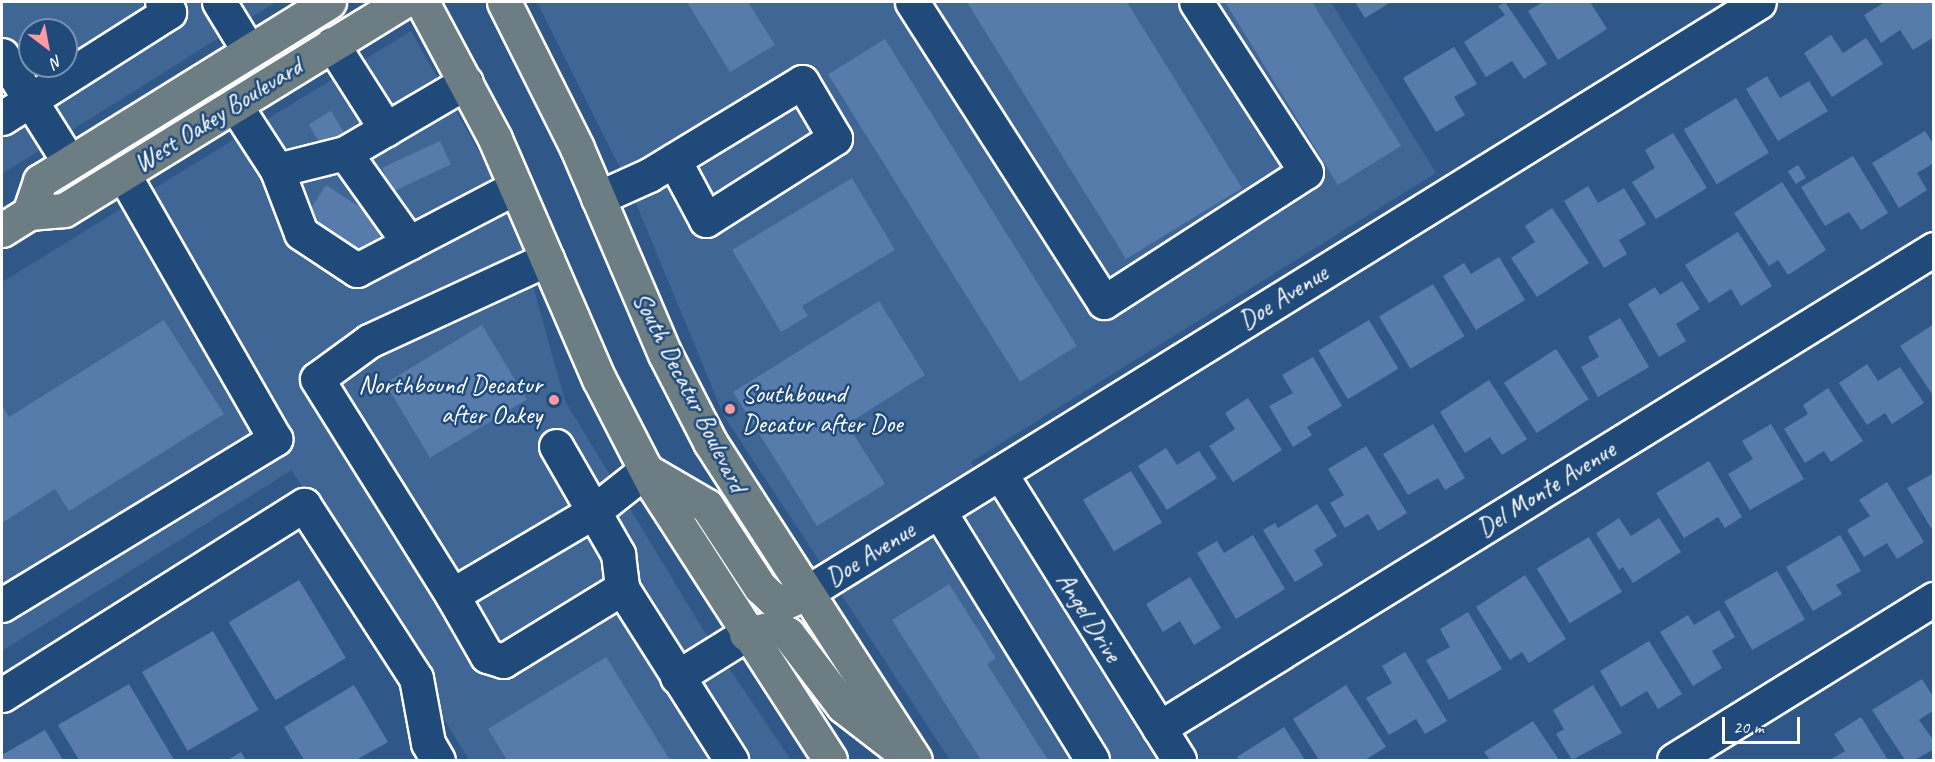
<!DOCTYPE html>
<html>
<head>
<meta charset="utf-8">
<style>
	body { margin:0 }
	#map { position:relative; width:1935px; height:762px; overflow:hidden; background:#2f5888; font-family:Caveat,sans-serif }
	div>[style] { position:absolute }
	[style*='--x'] { left:calc(var(--x)*1px); top:calc(var(--y)*1px); width:calc(var(--w)*1px); rotate:calc(var(--a)*1deg) }
	.built>* { inset:0; background:#3f6694 }
	.building>* { inset:0; background:#577cab; transform-origin:0 0 }
	.roads { filter:drop-shadow(2px 0 #fff) drop-shadow(-2px 0 #fff) drop-shadow(0 2px #fff) drop-shadow(0 -2px #fff) }
	.minor>* { height:33px; margin:-16.5px; padding:0 16.5px; transform-origin:16.5px; border-radius:16.5px; background:#1f4a7a }
	.major>* { height:33px; margin:-16.5px; padding:0 16.5px; transform-origin:16.5px; border-radius:16.5px; background:#6c7e84 }
	.dots>* { width:16px; height:16px; translate:-50% -50%; box-sizing:border-box; border:3px solid #1f4a7a; border-radius:50% }
	span { translate:-50% -50%; white-space:nowrap; text-align:center; line-height:1.15; -webkit-text-stroke:5px #1f4a7a; paint-order:stroke }
	.street-label { font-size:26px; color:#fff }
	.poi-label { font-size:26px; color:#fff }
	.right { translate:-100% -50%; text-align:right }
	.left { translate:0 -50%; text-align:left }
	.frame { position:absolute; inset:0; border:3px solid #fff; pointer-events:none }
	.north { position:absolute; left:18px; top:18px; width:60px; height:60px; box-sizing:border-box; background:#1f4a7a; border:2px solid #7992af; border-radius:50%; rotate:148deg; font-size:16px; font-weight:700; line-height:24px; text-align:center; color:#fff }
	.north::after { content:''; display:block; margin:auto; width:21px; height:27px; background:#ff9aa2; clip-path:polygon(50% 0,100% 100%,50% 72%,0 100%) }
	.scale { position:absolute; left:1722px; top:717px; width:78px; height:27px; box-sizing:border-box; border:3px solid #fff; border-top:0; padding-left:8px; font-size:18px; line-height:21px; white-space:nowrap; color:#fff; -webkit-text-stroke:4px #1f4a7a; paint-order:stroke }
</style>
</head>
<body>
<div id="map">
	<div class="built">
		<i style="clip-path:polygon(evenodd,2px 2px,276px 2px,2px 174px,2px 2px,30px 30px,66px 30px,66px 66px,30px 66px,30px 30px)"></i>
		<i style="clip-path:polygon(537px 2px,1331px 2px,1436px 173px,971px 462px,1156px 760px,950px 760px,724px 416px,628px 184px)"></i>
		<i style="clip-path:polygon(411px 31px,512px 210px,565px 401px,704px 631px,791px 760px,469px 760px,292px 470px,2px 651px,2px 282px)"></i>
	</div>
	<div class="building">
		<i style="clip-path:polygon(687px 2px,748px 2px,775px 45px,730px 72px)"></i>
		<i style="clip-path:polygon(967px 2px,1127px 2px,1242px 188px,1126px 259px)"></i>
		<i style="clip-path:polygon(1225px 2px,1312px 2px,1401px 146px,1338px 185px)"></i>
		<i style="clip-path:polygon(1355px 2px,1391px 2px,1365px 18px)"></i>
		<i style="clip-path:polygon(1505px 2px,1547px 64px,1524px 79px,1512px 61px,1486px 77px,1464px 42px,1505px 15px,1498px 6px)"></i>
		<i style="clip-path:polygon(1543px 2px,1590px 2px,1607px 29px,1558px 60px,1528px 11px)"></i>
		<i style="clip-path:polygon(1885px 2px,1934px 2px,1934px 37px,1913px 50px,1900px 30px,1881px 43px,1864px 15px)"></i>
		<i style="clip-path:polygon(1831px 35px,1843px 53px,1866px 38px,1883px 64px,1832px 97px,1804px 53px)"></i>
		<i style="left:885px;top:39px;width:362px;height:67px;rotate:58deg"></i>
		<i style="clip-path:polygon(1454px 47px,1477px 84px,1454px 97px,1465px 115px,1436px 132px,1403px 78px)"></i>
		<i style="clip-path:polygon(1767px 76px,1780px 98px,1809px 81px,1828px 111px,1778px 141px,1746px 89px)"></i>
		<i style="left:1736px;top:98px;width:64px;height:61px;rotate:59deg"></i>
		<i style="left:331px;top:111px;width:31px;height:26px;rotate:59deg"></i>
		<i style="clip-path:polygon(1925px 131px,1934px 145px,1934px 163px,1917px 173px,1927px 190px,1899px 208px,1872px 163px)"></i>
		<i style="clip-path:polygon(1673px 133px,1707px 188px,1656px 219px,1632px 182px,1655px 168px,1645px 150px)"></i>
		<i style="left:440px;top:141px;width:26px;height:64px;rotate:65deg"></i>
		<i style="clip-path:polygon(1853px 156px,1888px 213px,1861px 230px,1849px 212px,1825px 226px,1801px 187px)"></i>
		<i style="left:1798px;top:165px;width:15px;height:12px;rotate:58deg"></i>
		<i style="clip-path:polygon(852px 178px,895px 250px,802px 306px,808px 316px,781px 332px,732px 250px)"></i>
		<i style="clip-path:polygon(1782px 182px,1826px 250px,1788px 275px,1778px 260px,1769px 266px,1734px 213px)"></i>
		<i style="left:326px;top:185px;width:72px;height:40px;rotate:33deg"></i>
		<i style="clip-path:polygon(1588px 186px,1598px 203px,1624px 188px,1646px 224px,1619px 240px,1627px 254px,1604px 268px,1564px 201px)"></i>
		<i style="clip-path:polygon(1552px 208px,1589px 263px,1537px 297px,1511px 258px,1535px 242px,1525px 226px)"></i>
		<i style="clip-path:polygon(1738px 232px,1772px 286px,1741px 306px,1731px 289px,1709px 303px,1685px 265px)"></i>
		<i style="clip-path:polygon(1499px 257px,1525px 300px,1476px 330px,1443px 276px,1464px 263px,1471px 274px)"></i>
		<i style="clip-path:polygon(1682px 281px,1700px 309px,1676px 324px,1686px 341px,1659px 357px,1628px 304px,1655px 287px,1660px 295px)"></i>
		<i style="left:1433px;top:284px;width:61px;height:63px;rotate:59deg"></i>
		<i style="clip-path:polygon(879px 301px,925px 375px,847px 424px,885px 484px,817px 526px,733px 392px)"></i>
		<i style="clip-path:polygon(1620px 318px,1649px 367px,1598px 397px,1581px 367px,1599px 357px,1588px 337px)"></i>
		<i style="clip-path:polygon(164px 320px,224px 414px,69px 511px,55px 489px,2px 523px,2px 405px,9px 417px)"></i>
		<i style="left:1369px;top:320px;width:57px;height:59px;rotate:59deg"></i>
		<i style="clip-path:polygon(1934px 324px,1934px 397px,1900px 346px)"></i>
		<i style="left:482px;top:325px;width:87px;height:113px;rotate:59deg"></i>
		<i style="left:1556px;top:349px;width:60px;height:62px;rotate:57deg"></i>
		<i style="clip-path:polygon(1313px 357px,1342px 406px,1307px 427px,1312px 435px,1293px 447px,1269px 406px,1293px 393px,1282px 375px)"></i>
		<i style="clip-path:polygon(1867px 364px,1878px 381px,1900px 367px,1924px 403px,1892px 424px,1885px 413px,1867px 425px,1839px 383px)"></i>
		<i style="clip-path:polygon(1489px 380px,1527px 439px,1502px 455px,1490px 437px,1465px 453px,1440px 412px)"></i>
		<i style="clip-path:polygon(1828px 388px,1863px 441px,1831px 462px,1824px 451px,1805px 463px,1784px 429px,1808px 414px,1803px 405px)"></i>
		<i style="clip-path:polygon(1248px 398px,1282px 450px,1233px 482px,1209px 446px,1235px 429px,1225px 413px)"></i>
		<i style="clip-path:polygon(1433px 424px,1465px 478px,1445px 490px,1438px 478px,1408px 495px,1383px 454px)"></i>
		<i style="clip-path:polygon(1771px 424px,1804px 479px,1750px 510px,1728px 474px,1753px 459px,1742px 441px)"></i>
		<i style="clip-path:polygon(1366px 446px,1407px 513px,1378px 531px,1368px 514px,1345px 528px,1330px 503px,1344px 495px,1328px 469px)"></i>
		<i style="clip-path:polygon(1166px 448px,1177px 465px,1199px 451px,1217px 478px,1167px 510px,1138px 466px)"></i>
		<i style="clip-path:polygon(1709px 461px,1742px 517px,1725px 528px,1718px 517px,1684px 538px,1656px 493px)"></i>
		<i style="left:1131px;top:471px;width:60px;height:56px;rotate:59deg"></i>
		<i style="clip-path:polygon(1934px 473px,1934px 533px,1907px 488px)"></i>
		<i style="clip-path:polygon(1887px 482px,1924px 542px,1897px 559px,1887px 543px,1864px 557px,1847px 530px,1870px 516px,1859px 500px)"></i>
		<i style="clip-path:polygon(1317px 504px,1337px 536px,1314px 550px,1323px 565px,1295px 582px,1263px 530px,1275px 523px,1278px 528px)"></i>
		<i style="clip-path:polygon(1619px 518px,1631px 536px,1659px 518px,1681px 552px,1633px 583px,1623px 567px,1619px 570px,1596px 533px)"></i>
		<i style="clip-path:polygon(1253px 535px,1285px 589px,1236px 619px,1197px 553px,1217px 541px,1224px 553px)"></i>
		<i style="clip-path:polygon(1840px 535px,1861px 571px,1836px 585px,1842px 594px,1813px 611px,1786px 567px)"></i>
		<i style="left:1589px;top:537px;width:64px;height:61px;rotate:59deg"></i>
		<i style="left:1777px;top:571px;width:56px;height:61px;rotate:60deg"></i>
		<i style="clip-path:polygon(1525px 575px,1566px 639px,1529px 663px,1522px 652px,1510px 660px,1476px 607px)"></i>
		<i style="clip-path:polygon(1190px 577px,1221px 628px,1194px 645px,1180px 621px,1163px 632px,1146px 604px)"></i>
		<i style="left:299px;top:580px;width:91px;height:82px;rotate:59deg"></i>
		<i style="clip-path:polygon(949px 584px,996px 658px,987px 664px,1048px 760px,981px 760px,892px 620px)"></i>
		<i style="clip-path:polygon(1719px 610px,1735px 637px,1712px 651px,1722px 668px,1693px 686px,1660px 632px,1688px 615px,1694px 625px)"></i>
		<i style="clip-path:polygon(1468px 612px,1502px 669px,1449px 700px,1426px 660px,1450px 647px,1440px 629px)"></i>
		<i style="left:213px;top:631px;width:91px;height:82px;rotate:60deg"></i>
		<i style="clip-path:polygon(1649px 641px,1682px 694px,1658px 709px,1647px 691px,1621px 707px,1600px 671px)"></i>
		<i style="clip-path:polygon(1405px 652px,1447px 721px,1425px 734px,1416px 719px,1389px 735px,1366px 698px,1392px 683px,1382px 666px)"></i>
		<i style="clip-path:polygon(606px 657px,670px 760px,507px 760px,488px 729px)"></i>
		<i style="clip-path:polygon(1922px 679px,1934px 698px,1934px 710px,1919px 720px,1934px 741px,1934px 749px,1915px 760px,1905px 760px,1872px 710px)"></i>
		<i style="clip-path:polygon(129px 684px,174px 760px,79px 760px,58px 725px)"></i>
		<i style="clip-path:polygon(354px 685px,388px 742px,356px 760px,304px 760px,284px 727px)"></i>
		<i style="clip-path:polygon(1346px 685px,1386px 747px,1365px 760px,1319px 760px,1293px 719px)"></i>
		<i style="clip-path:polygon(1593px 685px,1622px 733px,1572px 760px,1556px 734px,1564px 729px,1553px 710px)"></i>
		<i style="clip-path:polygon(1861px 717px,1888px 760px,1830px 760px,1845px 751px,1834px 734px)"></i>
		<i style="clip-path:polygon(1533px 721px,1559px 760px,1490px 760px,1484px 752px)"></i>
		<i style="clip-path:polygon(1284px 727px,1305px 760px,1239px 760px,1237px 757px)"></i>
		<i style="clip-path:polygon(45px 730px,63px 760px,2px 760px,2px 755px)"></i>
		<i style="clip-path:polygon(241px 752px,246px 760px,228px 760px)"></i>
	</div>
	<div class="roads">
		<div class="minor">
			<i style="--x:219;--y:2;--w:57;--a:58.5"></i>
			<i style="--x:912;--y:2;--w:356;--a:57.4"></i>
			<i style="--x:1104;--y:302;--w:240;--a:-32.8"></i>
			<i style="--x:1306;--y:172;--w:202;--a:-122.9"></i>
			<i style="--x:332;--y:44;--w:101;--a:57.6"></i>
			<i style="--x:2;--y:55;--w:126;--a:57.9"></i>
			<i style="--x:235;--y:105;--w:77;--a:57.1"></i>
			<i style="--x:277;--y:170;--w:67;--a:69.1"></i>
			<i style="--x:301;--y:233;--w:67;--a:33.5"></i>
			<i style="--x:357;--y:270;--w:179;--a:-27.6"></i>
			<i style="--x:2;--y:118;--w:198;--a:-32.4"></i>
			<i style="--x:169;--y:12;--w:12;--a:-125"></i>
			<i style="--x:277;--y:170;--w:70;--a:-14"></i>
			<i style="--x:598;--y:198;--w:56;--a:-24.3"></i>
			<i style="--x:649;--y:175;--w:179;--a:-31.3"></i>
			<i style="--x:802;--y:82;--w:65;--a:59.5"></i>
			<i style="--x:835;--y:138;--w:153;--a:147.6"></i>
			<i style="--x:706;--y:220;--w:68;--a:-118.1"></i>
			<i style="--x:409;--y:243;--w:110;--a:-125.4"></i>
			<i style="--x:345;--y:153;--w:140;--a:-30.4"></i>
			<i style="--x:547;--y:259;--w:196;--a:155.3"></i>
			<i style="--x:369;--y:341;--w:64;--a:143.8"></i>
			<i style="--x:317;--y:379;--w:255;--a:58"></i>
			<i style="--x:452;--y:595;--w:164;--a:-30.5"></i>
			<i style="--x:593;--y:512;--w:68;--a:-38.4"></i>
			<i style="--x:556;--y:446;--w:125;--a:60.1"></i>
			<i style="--x:618;--y:554;--w:34;--a:83"></i>
			<i style="--x:622;--y:588;--w:204;--a:57.6"></i>
			<i style="--x:1000;--y:473;--w:338;--a:58"></i>
			<i style="--x:939;--y:511;--w:292;--a:58.4"></i>
			<i style="--x:806;--y:593;--w:1121;--a:-31.8"></i>
			<i style="--x:452;--y:595;--w:70;--a:60.2"></i>
			<i style="--x:487;--y:656;--w:17;--a:17"></i>
			<i style="--x:503;--y:661;--w:140;--a:-31.5"></i>
			<i style="--x:2;--y:605;--w:320;--a:-31.3"></i>
			<i style="--x:275;--y:439;--w:305;--a:-119.8"></i>
			<i style="--x:677;--y:677;--w:81;--a:-31.9"></i>
			<i style="--x:2;--y:695;--w:357;--a:-32.2"></i>
			<i style="--x:304;--y:505;--w:206;--a:57.1"></i>
			<i style="--x:416;--y:678;--w:66;--a:79.5"></i>
			<i style="--x:428;--y:743;--w:20;--a:60"></i>
			<i style="--x:1159;--y:728;--w:911;--a:-31.72"></i>
			<i style="--x:1674;--y:760;--w:306;--a:-31.8"></i>
		</div>
		<div class="major">
			<i style="--x:422;--y:2;--w:155;--a:61.9"></i>
			<i style="--x:495;--y:139;--w:262;--a:66.6"></i>
			<i style="--x:599;--y:379;--w:123;--a:62.8"></i>
			<i style="--x:655;--y:488;--w:323;--a:57.2"></i>
			<i style="--x:504;--y:2;--w:163;--a:63.4"></i>
			<i style="--x:577;--y:148;--w:224;--a:66.9"></i>
			<i style="--x:665;--y:354;--w:99;--a:62.9"></i>
			<i style="--x:710;--y:442;--w:378;--a:57.2"></i>
			<i style="--x:29;--y:213;--w:34;--a:-71"></i>
			<i style="--x:40;--y:181;--w:340;--a:-31.8"></i>
			<i style="--x:2;--y:230;--w:32;--a:-32"></i>
			<i style="--x:29;--y:213;--w:35;--a:-5"></i>
			<i style="--x:64;--y:210;--w:397;--a:-31.6"></i>
			<i style="--x:647;--y:471;--w:69;--a:30.3"></i>
			<i style="--x:707;--y:506;--w:97;--a:56.8"></i>
			<i style="--x:760;--y:587;--w:18;--a:43"></i>
			<i style="--x:773;--y:599;--w:13;--a:13"></i>
			<i style="--x:786;--y:602;--w:22;--a:-24"></i>
			<i style="--x:746;--y:634;--w:31;--a:-13"></i>
			<i style="--x:776;--y:627;--w:14;--a:30"></i>
			<i style="--x:788;--y:634;--w:91;--a:52.6"></i>
			<i style="--x:843;--y:706;--w:67;--a:37.7"></i>
		</div>
	</div>
	<div class="dots">
		<i style="left:554px;top:400px;background:#ff9aa2"></i>
		<i style="left:730px;top:409px;background:#ff9aa2"></i>
	</div>
	<div class="street-label">
		<span style="left:218px;top:115px;rotate:-32deg">West Oakey Boulevard</span>
		<span style="left:1283px;top:297px;rotate:-32deg">Doe Avenue</span>
		<span style="left:690px;top:392px;rotate:63deg">South Decatur Boulevard</span>
		<span style="left:1546px;top:489px;rotate:-32deg">Del Monte Avenue</span>
		<span style="left:870px;top:554px;rotate:-32deg">Doe Avenue</span>
		<span style="left:1089px;top:617px;rotate:58deg">Angel Drive</span>
	</div>
	<div class="poi-label">
		<span class="right" style="left:542px;top:400px">Northbound Decatur<br>after Oakey</span>
		<span class="left" style="left:742px;top:409px">Southbound<br>Decatur after Doe</span>
	</div>
	<div class="frame"></div>
	<div class="north">N</div>
	<div class="scale">20 m</div>
</div>
</body>
</html>
